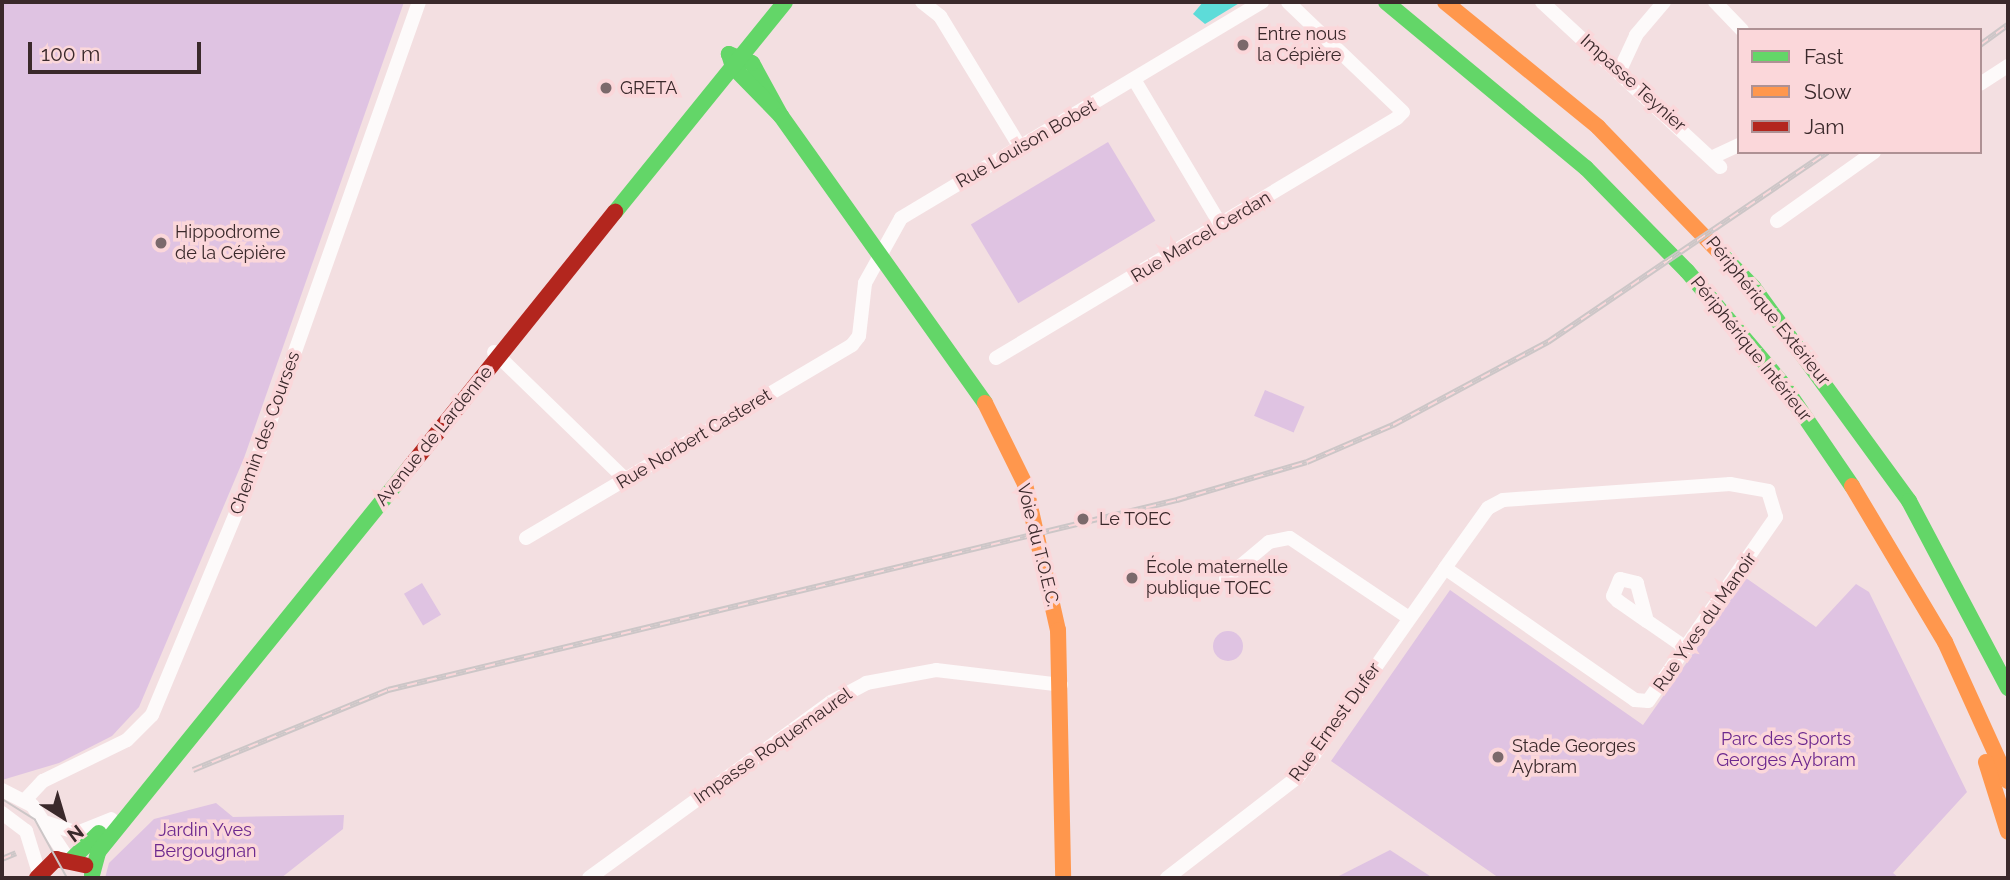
<!DOCTYPE html>
<html>
<head>
<meta charset="utf-8">
<style>
	body { margin:0 }
	#map { position:relative; width:2010px; height:880px; overflow:hidden; background:#f3dfe1; font-family:Raleway,sans-serif }
	div>[style] { position:absolute }
	[style*='--x'] { left:calc(var(--x)*1px); top:calc(var(--y)*1px); width:calc(var(--w)*1px); rotate:calc(var(--a)*1deg) }
	.green>* { inset:0; background:#dfc3e2; transform-origin:0 0 }
	.round { border-radius:50% }
	.water>* { inset:0; background:#5ddcd9 }
	.street>* { height:14px; margin:-7px; padding:0 7px; transform-origin:7px; border-radius:7px; background:#fdfafa }
	.fast>* { height:16px; margin:-8px; padding:0 8px; transform-origin:8px; border-radius:8px; background:#63d668 }
	.slow>* { height:16px; margin:-8px; padding:0 8px; transform-origin:8px; border-radius:8px; background:#ff974d }
	.jam>* { height:16px; margin:-8px; padding:0 8px; transform-origin:8px; border-radius:8px; background:#b3261e }
	.tram>* { height:2px; margin:-1px; padding:0 1px; transform-origin:1px; border-radius:1px; background:#ccc6c7 }
	.rail>* { height:6px; margin-top:-3px; transform-origin:0; background:repeating-linear-gradient(90deg,#fbd7da 0 10px,#ccc6c7 0 20px); box-sizing:border-box; border-block:2px solid #ccc6c7 }
	.dots>* { width:19px; height:19px; translate:-50% -50%; box-sizing:border-box; border:4px solid #fbd7da; border-radius:50% }
	span { translate:-50% -50%; white-space:nowrap; text-align:center; line-height:1.15; -webkit-text-stroke:7px #fbd7da; paint-order:stroke }
	.poi-label { font-size:18px; color:#3a292b }
	.left { translate:0 -50%; text-align:left }
	.street-label { font-size:18px; color:#3a292b }
	.park-label { font-size:18px; color:#6c288e }
	.frame { position:absolute; inset:0; border:4px solid #3a292b; pointer-events:none }
	.legend { position:absolute; left:1737px; top:28px; width:245px; height:126px; box-sizing:border-box; background:#fbd7da; border:2px solid #ae9194; margin:0; padding:9px 12px; list-style:none; font-size:21px; color:#3a292b }
	.legend li { display:flex; align-items:center; gap:14px; height:35px }
	.legend b { width:35px; border:2px solid #ae9194 }
	.north { position:absolute; left:28px; top:782px; width:70px; height:70px; -webkit-text-stroke:5px #fbd7da; paint-order:stroke; rotate:143deg; font-size:19px; font-weight:700; line-height:28px; text-align:center; color:#3a292b }
	.north::after { content:''; display:block; margin:auto; width:24px; height:32px; background:#3a292b; clip-path:polygon(50% 0,100% 100%,50% 72%,0 100%) }
	.scale { position:absolute; left:28px; top:42px; width:173px; height:32px; box-sizing:border-box; border:4px solid #3a292b; border-top:0; padding-left:9px; font-size:21px; line-height:24px; white-space:nowrap; color:#3a292b; -webkit-text-stroke:5px #fbd7da; paint-order:stroke }
</style>
</head>
<body>
<div id="map">
	<div class="green">
		<i style="clip-path:polygon(2px 2px,404px 2px,244px 458px,139px 707px,112px 736px,59px 763px,2px 780px)"></i>
		<i style="left:1108px;top:142px;width:92px;height:160px;rotate:59deg"></i>
		<i style="left:1265px;top:390px;width:43px;height:28px;rotate:23deg"></i>
		<i style="clip-path:polygon(1746px 578px,1816px 627px,1856px 584px,1869px 592px,1967px 792px,1893px 873px,1899px 878px,1499px 878px,1331px 761px,1450px 590px,1643px 725px)"></i>
		<i style="left:422px;top:583px;width:37px;height:21px;rotate:59deg"></i>
		<i class="round" style="left:1213px;top:631px;width:30px;height:30px"></i>
		<i style="clip-path:polygon(216px 803px,233px 817px,344px 815px,343px 829px,281px 878px,105px 878px,109px 863px,154px 819px)"></i>
		<i style="clip-path:polygon(1390px 850px,1433px 878px,1335px 878px)"></i>
	</div>
	<div class="water">
		<i style="clip-path:polygon(1203px 2px,1241px 2px,1205px 24px,1193px 14px)"></i>
	</div>
	<div class="street">
		<i style="--x:922;--y:2;--w:23;--a:38"></i>
		<i style="--x:940;--y:16;--w:153;--a:58.6"></i>
		<i style="--x:1542;--y:2;--w:243;--a:42.8"></i>
		<i style="--x:1715;--y:2;--w:39;--a:46"></i>
		<i style="--x:1620;--y:70;--w:38;--a:-65"></i>
		<i style="--x:1636;--y:35;--w:43;--a:-49.7"></i>
		<i style="--x:1135;--y:81;--w:168;--a:59.2"></i>
		<i style="--x:1980;--y:84;--w:33;--a:-33"></i>
		<i style="--x:1713;--y:157;--w:29;--a:-25"></i>
		<i style="--x:1777;--y:221;--w:119;--a:-35.4"></i>
		<i style="--x:494;--y:352;--w:182;--a:44.1"></i>
		<i style="--x:996;--y:358;--w:467;--a:-30.9"></i>
		<i style="--x:1397;--y:118;--w:8;--a:-45"></i>
		<i style="--x:1403;--y:112;--w:159;--a:-136.3"></i>
		<i style="--x:1730;--y:484;--w:39;--a:10"></i>
		<i style="--x:1768;--y:491;--w:27;--a:73"></i>
		<i style="--x:1776;--y:517;--w:224;--a:124.8"></i>
		<i style="--x:1648;--y:701;--w:13;--a:-176"></i>
		<i style="--x:1635;--y:700;--w:231;--a:-145.2"></i>
		<i style="--x:1445;--y:568;--w:74;--a:-54.4"></i>
		<i style="--x:1488;--y:508;--w:17;--a:-28"></i>
		<i style="--x:1503;--y:500;--w:228;--a:-4"></i>
		<i style="--x:526;--y:538;--w:379;--a:-30.6"></i>
		<i style="--x:852;--y:345;--w:11;--a:-52"></i>
		<i style="--x:859;--y:336;--w:53;--a:-83.5"></i>
		<i style="--x:865;--y:283;--w:74;--a:-61"></i>
		<i style="--x:901;--y:218;--w:421;--a:-30.9"></i>
		<i style="--x:1226;--y:578;--w:56;--a:-39.9"></i>
		<i style="--x:1269;--y:542;--w:21;--a:-11"></i>
		<i style="--x:1290;--y:538;--w:143;--a:33.9"></i>
		<i style="--x:1647;--y:621;--w:39;--a:-105"></i>
		<i style="--x:1637;--y:583;--w:17;--a:-167"></i>
		<i style="--x:1620;--y:579;--w:18;--a:112"></i>
		<i style="--x:1613;--y:596;--w:7;--a:45"></i>
		<i style="--x:1618;--y:601;--w:35;--a:35"></i>
		<i style="--x:1647;--y:621;--w:47;--a:34.7"></i>
		<i style="--x:2;--y:790;--w:34;--a:27"></i>
		<i style="--x:32;--y:805;--w:63;--a:56.1"></i>
		<i style="--x:26;--y:799;--w:25;--a:-47"></i>
		<i style="--x:43;--y:781;--w:93;--a:-26"></i>
		<i style="--x:127;--y:740;--w:35;--a:-45"></i>
		<i style="--x:152;--y:715;--w:250;--a:-67.4"></i>
		<i style="--x:248;--y:484;--w:511;--a:-70.47"></i>
		<i style="--x:2;--y:813;--w:30;--a:37"></i>
		<i style="--x:26;--y:831;--w:44;--a:72.8"></i>
		<i style="--x:47;--y:823;--w:32;--a:18"></i>
		<i style="--x:77;--y:833;--w:37;--a:-22"></i>
		<i style="--x:589;--y:878;--w:299;--a:-36"></i>
		<i style="--x:831;--y:702;--w:40;--a:-28"></i>
		<i style="--x:866;--y:683;--w:71;--a:-10.5"></i>
		<i style="--x:936;--y:670;--w:126;--a:6.8"></i>
		<i style="--x:1167;--y:878;--w:167;--a:-37.7"></i>
		<i style="--x:1299;--y:776;--w:254;--a:-54.9"></i>
	</div>
	<div class="fast">
		<i style="--x:1386;--y:2;--w:260;--a:39.7"></i>
		<i style="--x:1586;--y:168;--w:144;--a:45.6"></i>
		<i style="--x:1687;--y:271;--w:145;--a:49.7"></i>
		<i style="--x:1781;--y:382;--w:126;--a:55.7"></i>
		<i style="--x:781;--y:116;--w:60;--a:-118.7"></i>
		<i style="--x:752;--y:63;--w:25;--a:-159"></i>
		<i style="--x:729;--y:54;--w:14;--a:73"></i>
		<i style="--x:733;--y:67;--w:69;--a:45.6"></i>
		<i style="--x:781;--y:116;--w:352;--a:54.6"></i>
		<i style="--x:615;--y:212;--w:270;--a:-51"></i>
		<i style="--x:1719;--y:252;--w:49;--a:45.8"></i>
		<i style="--x:1753;--y:287;--w:265;--a:53.9"></i>
		<i style="--x:1909;--y:501;--w:212;--a:62.1"></i>
		<i style="--x:73;--y:858;--w:36;--a:-44"></i>
		<i style="--x:92;--y:875;--w:24;--a:-75"></i>
		<i style="--x:98;--y:852;--w:494;--a:-51"></i>
	</div>
	<div class="slow">
		<i style="--x:1445;--y:2;--w:198;--a:39.2"></i>
		<i style="--x:1598;--y:127;--w:174;--a:45.9"></i>
		<i style="--x:985;--y:403;--w:90;--a:63.7"></i>
		<i style="--x:1025;--y:484;--w:150;--a:77.3"></i>
		<i style="--x:1058;--y:630;--w:248;--a:88.8"></i>
		<i style="--x:1852;--y:486;--w:182;--a:59.2"></i>
		<i style="--x:1945;--y:642;--w:153;--a:65.6"></i>
		<i style="--x:1986;--y:762;--w:73;--a:72.6"></i>
	</div>
	<div class="jam">
		<i style="--x:409;--y:468;--w:329;--a:-51.2"></i>
		<i style="--x:37;--y:878;--w:27;--a:-45"></i>
		<i style="--x:56;--y:859;--w:30;--a:12"></i>
	</div>
	<div class="tram">
		<i style="--x:2;--y:799;--w:39;--a:32"></i>
		<i style="--x:35;--y:820;--w:66;--a:61.1"></i>
	</div>
	<div class="rail">
		<i style="--x:1980;--y:45;--w:34;--a:-36"></i>
		<i style="--x:193;--y:770;--w:211;--a:-22.3"></i>
		<i style="--x:388;--y:690;--w:812;--a:-13.54"></i>
		<i style="--x:1177;--y:500;--w:135;--a:-16.3"></i>
		<i style="--x:1307;--y:462;--w:94;--a:-23.3"></i>
		<i style="--x:1393;--y:425;--w:176;--a:-28.2"></i>
		<i style="--x:1548;--y:342;--w:338;--a:-34.2"></i>
		<i style="--x:2;--y:859;--w:15;--a:-23"></i>
	</div>
	<div class="dots">
		<i style="left:1243px;top:45px;background:#7b696b"></i>
		<i style="left:606px;top:88px;background:#7b696b"></i>
		<i style="left:161px;top:243px;background:#7b696b"></i>
		<i style="left:1083px;top:519px;background:#7b696b"></i>
		<i style="left:1132px;top:578px;background:#7b696b"></i>
		<i style="left:1498px;top:757px;background:#7b696b"></i>
	</div>
	<div class="poi-label">
		<span class="left" style="left:1257px;top:45px">Entre nous<br>la Cépière</span>
		<span class="left" style="left:620px;top:88px">GRETA</span>
		<span class="left" style="left:175px;top:243px">Hippodrome<br>de la Cépière</span>
		<span class="left" style="left:1099px;top:519px">Le TOEC</span>
		<span class="left" style="left:1146px;top:578px">École maternelle<br>publique TOEC</span>
		<span class="left" style="left:1512px;top:757px">Stade Georges<br>Aybram</span>
	</div>
	<div class="street-label">
		<span style="left:1633px;top:83px;rotate:42deg">Impasse Teynier</span>
		<span style="left:1026px;top:144px;rotate:-30deg">Rue Louison Bobet</span>
		<span style="left:1201px;top:237px;rotate:-31deg">Rue Marcel Cerdan</span>
		<span style="left:1768px;top:311px;rotate:51deg">Périphérique Extérieur</span>
		<span style="left:1751px;top:349px;rotate:51deg">Périphérique Intérieur</span>
		<span style="left:265px;top:433px;rotate:-70deg">Chemin des Courses</span>
		<span style="left:434px;top:436px;rotate:-51deg">Avenue de Lardenne</span>
		<span style="left:694px;top:439px;rotate:-31deg">Rue Norbert Casteret</span>
		<span style="left:1038px;top:545px;rotate:76deg">Voie du T.O.E.C.</span>
		<span style="left:1705px;top:622px;rotate:-55deg">Rue Yves du Manoir</span>
		<span style="left:1335px;top:722px;rotate:-54deg">Rue Ernest Dufer</span>
		<span style="left:773px;top:746px;rotate:-35deg">Impasse Roquemaurel</span>
	</div>
	<div class="park-label">
		<span style="left:1786px;top:750px">Parc des Sports<br>Georges Aybram</span>
		<span style="left:205px;top:841px">Jardin Yves<br>Bergougnan</span>
	</div>
	<div class="frame"></div>
	<ul class="legend">
	<li><b style="height:9px;background:#63d668"></b>Fast</li>
	<li><b style="height:9px;background:#ff974d"></b>Slow</li>
	<li><b style="height:9px;background:#b3261e"></b>Jam</li>
	</ul>
	<div class="north">N</div>
	<div class="scale">100 m</div>
</div>
</body>
</html>
